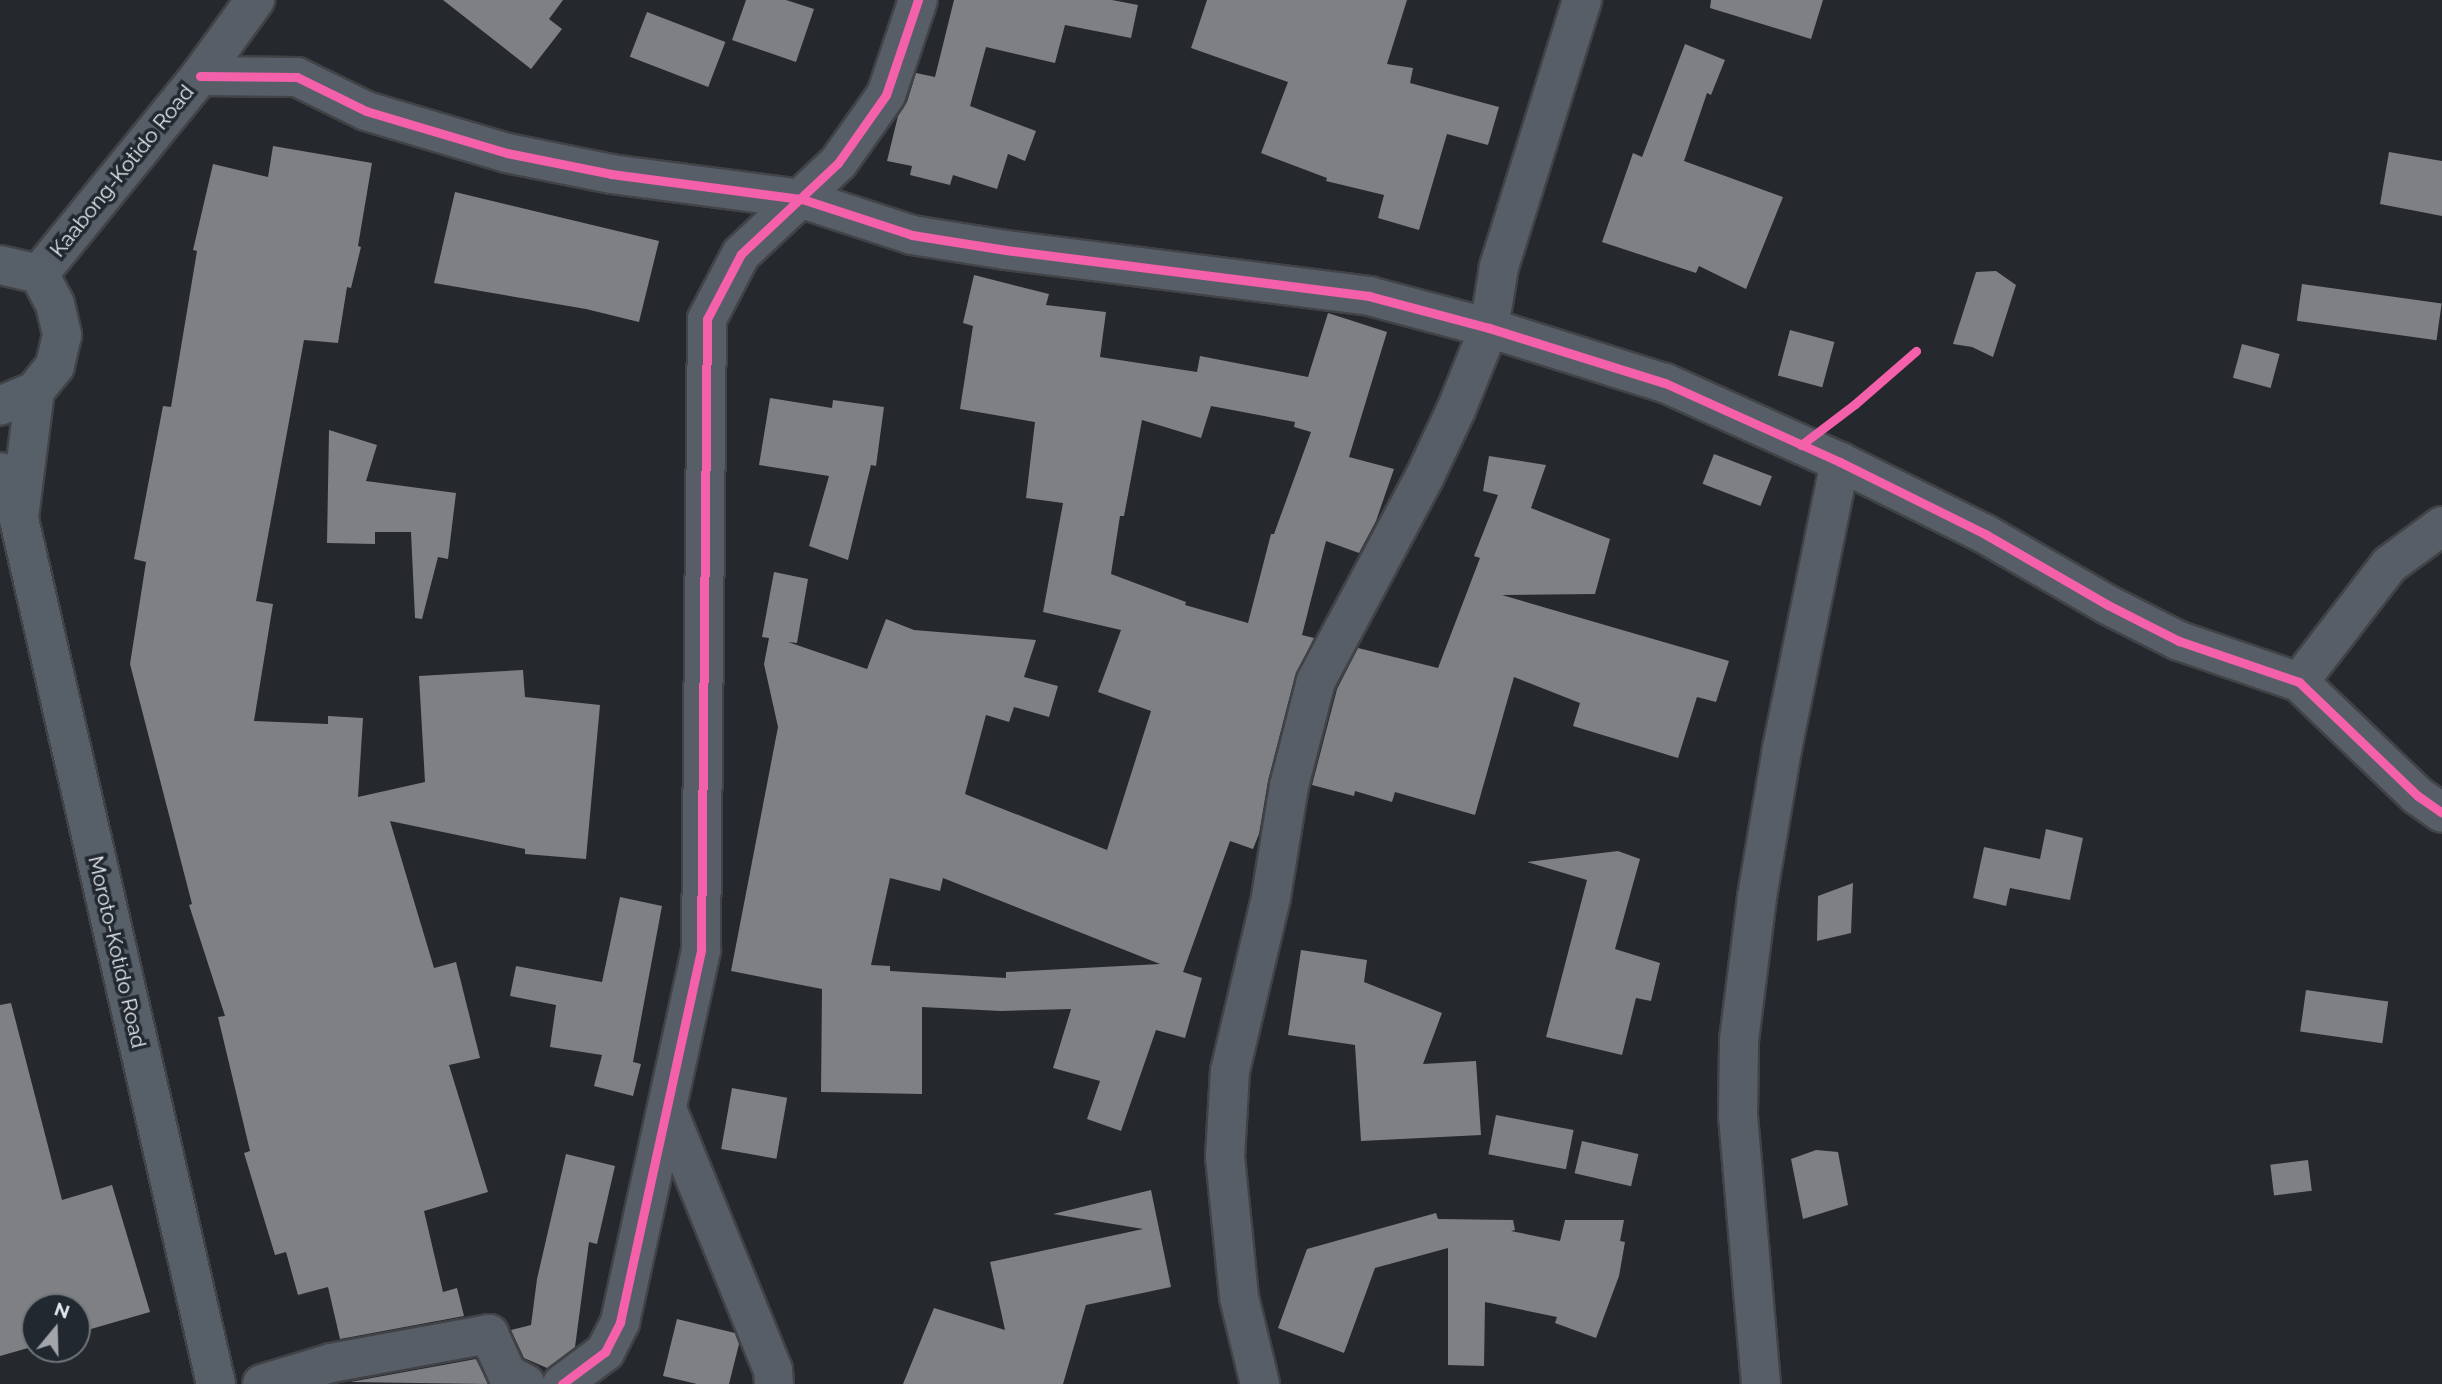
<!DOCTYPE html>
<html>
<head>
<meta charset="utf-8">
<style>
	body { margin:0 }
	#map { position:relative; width:2442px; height:1384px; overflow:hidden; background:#25282c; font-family:Raleway,sans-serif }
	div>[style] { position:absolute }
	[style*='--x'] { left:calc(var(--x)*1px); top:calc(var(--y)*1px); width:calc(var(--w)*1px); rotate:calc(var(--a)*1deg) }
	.building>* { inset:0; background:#7e8084; transform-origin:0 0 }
	.roads { filter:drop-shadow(2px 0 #414346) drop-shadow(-2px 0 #414346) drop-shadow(0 2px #414346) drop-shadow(0 -2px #414346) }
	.minor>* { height:38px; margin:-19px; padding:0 19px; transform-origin:19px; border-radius:19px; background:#585e67 }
	.major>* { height:38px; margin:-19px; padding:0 19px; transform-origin:19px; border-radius:19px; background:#575f68 }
	.cycleway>* { height:9px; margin:-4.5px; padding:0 4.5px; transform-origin:4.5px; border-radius:4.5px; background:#f560ab }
	span { translate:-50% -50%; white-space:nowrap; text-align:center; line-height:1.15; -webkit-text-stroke:7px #22282f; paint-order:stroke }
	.street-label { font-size:21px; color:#e6eaef }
	.north { position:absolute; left:21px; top:1293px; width:70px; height:70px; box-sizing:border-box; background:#22282f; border:2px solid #70767c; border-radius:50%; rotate:19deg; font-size:19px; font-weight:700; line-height:28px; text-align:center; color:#e6eaef }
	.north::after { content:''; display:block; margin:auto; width:24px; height:32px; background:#a2a6ab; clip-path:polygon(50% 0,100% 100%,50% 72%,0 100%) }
</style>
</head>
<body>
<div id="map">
	<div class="building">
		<i style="clip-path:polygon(443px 0,563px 0,549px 19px,562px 29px,531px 69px)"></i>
		<i style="clip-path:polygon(746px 0,786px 0,814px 9px,796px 62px,732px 40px)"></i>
		<i style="clip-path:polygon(954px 0,1112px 0,1138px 5px,1131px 38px,1065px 25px,1055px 63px,986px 47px,970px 106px,1036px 131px,1025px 161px,1008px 154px,997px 189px,953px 175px,950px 185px,910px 175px,912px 166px,887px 161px,898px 116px,907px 102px,916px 73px,935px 77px)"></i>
		<i style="clip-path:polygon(1207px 0,1407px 0,1387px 64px,1413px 68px,1410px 83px,1499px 107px,1488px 145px,1447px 134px,1419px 230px,1378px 218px,1384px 195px,1326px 181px,1327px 178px,1261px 153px,1288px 82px,1191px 48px)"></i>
		<i style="clip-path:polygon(1711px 0,1823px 0,1811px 39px,1710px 8px)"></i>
		<i style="left:647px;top:12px;width:84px;height:48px;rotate:21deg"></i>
		<i style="clip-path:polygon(1685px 44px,1725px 60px,1711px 95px,1707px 93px,1684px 161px,1783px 197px,1746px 289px,1699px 266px,1696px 273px,1602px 242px,1633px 153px,1642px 157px)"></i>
		<i style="clip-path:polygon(273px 146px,372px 163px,358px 246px,361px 247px,351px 288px,347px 287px,338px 343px,304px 340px,256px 601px,273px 604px,254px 721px,328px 724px,328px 716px,363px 718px,358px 797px,425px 782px,419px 676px,523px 670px,525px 697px,600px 705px,586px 859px,525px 854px,525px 849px,390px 821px,434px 968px,456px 962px,480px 1058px,449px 1065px,488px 1192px,424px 1211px,443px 1292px,457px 1288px,464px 1316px,340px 1339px,328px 1287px,298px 1295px,286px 1252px,275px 1255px,244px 1153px,250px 1151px,218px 1017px,225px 1016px,189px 905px,192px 904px,130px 664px,146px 562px,134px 559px,163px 406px,171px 407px,197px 251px,193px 250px,213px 164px,268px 177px)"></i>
		<i style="clip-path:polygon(2389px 152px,2442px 161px,2442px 216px,2380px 204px)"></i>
		<i style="clip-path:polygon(455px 192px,659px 241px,639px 322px,586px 309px,434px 283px)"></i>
		<i style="clip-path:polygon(1996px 271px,2016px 285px,1993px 357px,1972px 347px,1953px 344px,1976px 272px)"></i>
		<i style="clip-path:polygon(evenodd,974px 275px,1049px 294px,1046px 305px,1106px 312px,1100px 357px,1197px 372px,1200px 356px,1308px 377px,1328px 313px,1387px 332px,1349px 457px,1394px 469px,1376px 521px,1359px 553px,1326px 541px,1302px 635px,1314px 638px,1295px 676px,1268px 781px,1259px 834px,1253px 849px,1230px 841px,1183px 972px,1202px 978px,1185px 1038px,1156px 1030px,1121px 1131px,1087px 1119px,1100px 1081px,1053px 1068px,1071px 1009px,1001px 1011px,922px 1007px,922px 1094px,821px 1092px,822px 989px,731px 971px,778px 727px,764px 664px,769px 638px,762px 637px,774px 572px,808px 579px,797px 643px,788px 642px,867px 669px,886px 619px,914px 630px,1036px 640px,1024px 677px,1058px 686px,1049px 717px,1014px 707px,1009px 722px,986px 715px,965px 794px,1107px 850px,1151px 711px,1098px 692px,1121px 630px,1043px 612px,1063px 503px,1026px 498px,1035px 422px,960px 409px,973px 326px,963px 323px,974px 275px,1211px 406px,1295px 422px,1294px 427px,1311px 432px,1274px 534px,1271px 534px,1248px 623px,1185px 605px,1186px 602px,1111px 574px,1120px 516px,1124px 516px,1142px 420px,1201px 438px,1211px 406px,974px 275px,890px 878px,940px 891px,943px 878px,1160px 964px,1006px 972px,1006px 978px,890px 971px,890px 966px,871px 965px,890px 878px)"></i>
		<i style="left:2302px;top:284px;width:141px;height:37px;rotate:8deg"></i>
		<i style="left:1790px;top:330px;width:46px;height:47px;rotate:15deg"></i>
		<i style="left:2242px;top:344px;width:39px;height:35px;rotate:15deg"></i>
		<i style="clip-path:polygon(770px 398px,832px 408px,833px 400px,884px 407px,876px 466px,871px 465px,848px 560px,809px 546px,829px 476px,759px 465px)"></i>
		<i style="clip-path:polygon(329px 430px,377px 445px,366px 481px,456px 493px,448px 559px,438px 557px,422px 619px,415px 618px,411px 532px,375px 532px,375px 544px,327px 543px)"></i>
		<i style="left:1714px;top:454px;width:62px;height:32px;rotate:21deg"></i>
		<i style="clip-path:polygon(1489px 456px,1546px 465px,1531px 508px,1610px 539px,1595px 594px,1502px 595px,1729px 661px,1716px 702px,1697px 697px,1678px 758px,1573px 726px,1580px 703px,1514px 677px,1475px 815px,1395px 792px,1392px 802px,1355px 791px,1354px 796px,1312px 785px,1337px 689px,1358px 648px,1438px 668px,1480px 558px,1474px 556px,1498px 495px,1483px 491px)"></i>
		<i style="clip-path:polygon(2046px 829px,2083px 838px,2070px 900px,2010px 888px,2006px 906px,1973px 898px,1984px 847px,2040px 859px)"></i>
		<i style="clip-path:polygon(1618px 851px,1640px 859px,1615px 949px,1660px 963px,1651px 1001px,1636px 998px,1622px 1055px,1546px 1037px,1587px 880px,1527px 862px)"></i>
		<i style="clip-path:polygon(1853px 883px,1851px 933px,1817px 941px,1818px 896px)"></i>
		<i style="clip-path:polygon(620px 897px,662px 906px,633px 1062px,641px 1064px,633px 1096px,594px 1086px,602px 1055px,550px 1047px,556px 1005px,510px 996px,516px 966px,602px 982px)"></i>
		<i style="clip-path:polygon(1301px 950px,1367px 960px,1364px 982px,1442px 1013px,1423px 1064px,1476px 1061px,1481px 1135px,1361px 1141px,1355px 1045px,1288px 1035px)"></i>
		<i style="left:2306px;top:990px;width:83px;height:42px;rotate:8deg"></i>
		<i style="clip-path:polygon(11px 1003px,62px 1200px,112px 1185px,150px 1312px,77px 1333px,77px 1307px,35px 1307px,35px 1346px,0 1356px,0 1005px)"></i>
		<i style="left:732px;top:1088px;width:56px;height:62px;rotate:10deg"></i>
		<i style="left:1496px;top:1115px;width:79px;height:40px;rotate:11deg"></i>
		<i style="left:1582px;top:1141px;width:58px;height:33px;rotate:13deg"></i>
		<i style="clip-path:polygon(1816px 1150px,1838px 1152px,1848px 1205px,1803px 1219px,1791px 1159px)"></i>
		<i style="clip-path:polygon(566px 1154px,615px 1166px,597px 1244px,589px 1242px,575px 1347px,547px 1368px,524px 1358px,511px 1330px,531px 1325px,537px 1279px)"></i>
		<i style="left:2308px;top:1160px;width:31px;height:38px;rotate:83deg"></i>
		<i style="clip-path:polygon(1151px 1190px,1171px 1287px,1086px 1305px,1063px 1384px,903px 1384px,934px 1308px,1005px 1330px,990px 1262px,1143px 1229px,1053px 1214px)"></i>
		<i style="clip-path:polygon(1436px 1213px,1438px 1219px,1513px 1220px,1515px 1230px,1511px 1231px,1560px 1241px,1565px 1220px,1624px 1220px,1620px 1241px,1625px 1242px,1619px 1276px,1596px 1338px,1555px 1323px,1557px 1317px,1485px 1302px,1484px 1366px,1448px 1365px,1448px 1248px,1375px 1268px,1344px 1353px,1278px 1328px,1307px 1249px)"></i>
		<i style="clip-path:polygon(677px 1319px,735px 1333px,739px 1344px,729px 1384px,697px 1384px,663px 1376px)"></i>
		<i style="clip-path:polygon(476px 1359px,488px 1384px,350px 1382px)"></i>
	</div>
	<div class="roads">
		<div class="minor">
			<i style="--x:200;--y:76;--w:97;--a:0.6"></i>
			<i style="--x:297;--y:77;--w:77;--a:26.2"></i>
			<i style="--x:366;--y:111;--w:147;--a:16.6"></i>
			<i style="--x:507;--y:153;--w:106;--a:11.4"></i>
			<i style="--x:611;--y:174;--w:193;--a:7.5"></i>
			<i style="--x:802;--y:199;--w:116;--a:18.1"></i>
			<i style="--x:912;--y:235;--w:95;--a:9.1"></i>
			<i style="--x:1006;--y:250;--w:366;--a:7.2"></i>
			<i style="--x:1369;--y:296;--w:124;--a:14.9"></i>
			<i style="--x:1489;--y:328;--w:184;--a:17.4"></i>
			<i style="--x:1665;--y:383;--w:192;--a:24.3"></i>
			<i style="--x:1840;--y:462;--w:162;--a:26.4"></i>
			<i style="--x:1985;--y:534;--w:142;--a:30"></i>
			<i style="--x:2108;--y:605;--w:80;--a:26.9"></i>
			<i style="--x:2179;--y:641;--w:127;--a:18.9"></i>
			<i style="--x:2299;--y:682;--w:165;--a:43.8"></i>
			<i style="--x:2418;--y:796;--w:29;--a:35"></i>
			<i style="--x:39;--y:274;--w:255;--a:-50.9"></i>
			<i style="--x:200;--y:76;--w:94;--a:-54.1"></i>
			<i style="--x:2299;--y:682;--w:148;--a:-52.4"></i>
			<i style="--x:2389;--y:565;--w:66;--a:-36.3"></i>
			<i style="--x:667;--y:1109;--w:282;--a:67.9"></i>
			<i style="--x:773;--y:1370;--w:14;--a:86"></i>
			<i style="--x:262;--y:1384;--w:72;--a:-16.9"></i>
			<i style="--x:331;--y:1363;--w:161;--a:-10.4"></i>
			<i style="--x:489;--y:1334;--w:44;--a:65.8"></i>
			<i style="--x:507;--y:1374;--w:21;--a:28"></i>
			<i style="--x:562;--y:1384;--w:54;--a:-36.7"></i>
			<i style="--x:605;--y:1352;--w:34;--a:-63"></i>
			<i style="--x:620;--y:1322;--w:381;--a:-77.7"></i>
			<i style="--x:701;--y:950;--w:631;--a:-89.46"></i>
			<i style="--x:707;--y:319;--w:73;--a:-62.4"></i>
			<i style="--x:741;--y:254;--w:133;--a:-43.2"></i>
			<i style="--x:838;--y:163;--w:83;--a:-54.8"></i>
			<i style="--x:886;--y:95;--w:100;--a:-71.4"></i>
			<i style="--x:1260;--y:1384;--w:89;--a:-103.6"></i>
			<i style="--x:1239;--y:1297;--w:141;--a:-95.7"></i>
			<i style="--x:1225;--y:1157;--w:86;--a:-86.7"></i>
			<i style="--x:1230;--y:1071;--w:179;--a:-76.7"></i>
			<i style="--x:1271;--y:897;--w:112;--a:-80.8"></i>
			<i style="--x:1289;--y:786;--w:108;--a:-75.6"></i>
			<i style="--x:1316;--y:681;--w:230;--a:-62"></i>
			<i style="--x:1424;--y:478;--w:75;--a:-64.8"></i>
			<i style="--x:1456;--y:410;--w:88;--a:-68.1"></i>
			<i style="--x:1489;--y:328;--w:62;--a:-80.7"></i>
			<i style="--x:1499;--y:267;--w:280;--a:-72.7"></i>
			<i style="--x:1761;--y:1384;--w:269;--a:-94.9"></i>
			<i style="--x:1738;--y:1116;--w:76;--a:-89.2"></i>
			<i style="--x:1739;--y:1040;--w:144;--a:-82.8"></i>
			<i style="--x:1757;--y:897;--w:150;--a:-80.4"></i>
			<i style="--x:1782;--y:749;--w:293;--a:-78.6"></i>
		</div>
		<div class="major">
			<i style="--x:0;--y:265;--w:40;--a:13"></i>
			<i style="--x:39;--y:274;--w:34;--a:62"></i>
			<i style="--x:55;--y:304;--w:32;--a:77"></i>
			<i style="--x:62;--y:335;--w:32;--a:103"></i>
			<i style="--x:55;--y:366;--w:32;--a:129"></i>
			<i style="--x:35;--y:391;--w:38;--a:157"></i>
			<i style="--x:0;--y:472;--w:51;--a:68"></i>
			<i style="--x:19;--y:519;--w:887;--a:77.17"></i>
			<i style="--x:19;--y:517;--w:127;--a:-82.8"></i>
		</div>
	</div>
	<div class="cycleway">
		<i style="--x:200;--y:76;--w:97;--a:0.6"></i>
		<i style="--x:297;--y:77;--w:77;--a:26.2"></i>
		<i style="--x:366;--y:111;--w:147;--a:16.6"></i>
		<i style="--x:507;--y:153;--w:106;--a:11.4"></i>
		<i style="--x:611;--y:174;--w:193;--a:7.5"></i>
		<i style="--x:802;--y:199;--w:116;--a:18.1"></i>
		<i style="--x:912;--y:235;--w:95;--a:9.1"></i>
		<i style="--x:1006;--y:250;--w:366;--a:7.2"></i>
		<i style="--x:1369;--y:296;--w:124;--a:14.9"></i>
		<i style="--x:1489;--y:328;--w:184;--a:17.4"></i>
		<i style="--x:1665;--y:383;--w:192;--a:24.3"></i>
		<i style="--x:1840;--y:462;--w:162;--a:26.4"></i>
		<i style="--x:1985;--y:534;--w:142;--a:30"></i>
		<i style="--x:2108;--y:605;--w:80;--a:26.9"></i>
		<i style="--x:2179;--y:641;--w:127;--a:18.9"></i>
		<i style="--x:2299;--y:682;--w:165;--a:43.8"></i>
		<i style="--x:2418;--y:796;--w:29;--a:35"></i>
		<i style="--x:1801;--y:445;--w:68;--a:-37.2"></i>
		<i style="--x:1855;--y:404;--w:81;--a:-41"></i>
		<i style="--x:562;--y:1384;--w:54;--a:-36.7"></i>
		<i style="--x:605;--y:1352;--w:34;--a:-63"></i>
		<i style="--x:620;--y:1322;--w:381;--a:-77.7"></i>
		<i style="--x:701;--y:950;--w:631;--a:-89.46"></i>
		<i style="--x:707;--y:319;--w:73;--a:-62.4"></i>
		<i style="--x:741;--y:254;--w:133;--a:-43.2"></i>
		<i style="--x:838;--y:163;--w:83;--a:-54.8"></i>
		<i style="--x:886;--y:95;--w:100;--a:-71.4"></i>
	</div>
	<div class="street-label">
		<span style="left:122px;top:171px;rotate:-51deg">Kaabong-Kotido Road</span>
		<span style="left:117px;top:952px;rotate:77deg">Moroto-Kotido Road</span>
	</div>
	<div class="north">N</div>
</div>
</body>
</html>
